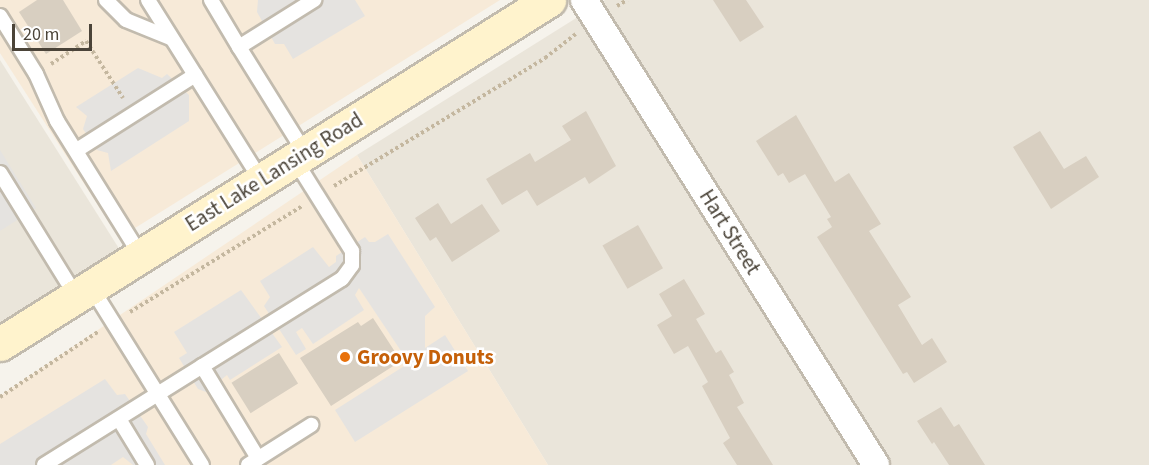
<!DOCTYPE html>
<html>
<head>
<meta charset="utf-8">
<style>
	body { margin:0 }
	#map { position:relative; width:1149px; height:465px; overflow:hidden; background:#f6f3ec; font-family:"Source Sans 3",sans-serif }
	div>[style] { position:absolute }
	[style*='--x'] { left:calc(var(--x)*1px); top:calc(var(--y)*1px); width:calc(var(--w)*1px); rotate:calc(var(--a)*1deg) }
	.residential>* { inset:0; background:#eae5da }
	.commercial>* { inset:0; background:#f7ead8 }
	.parking>* { inset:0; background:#e5e3e0 }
	.building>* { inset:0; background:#d8cfc1; transform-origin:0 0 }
	.path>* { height:4px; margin-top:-2px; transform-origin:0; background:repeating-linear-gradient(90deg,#c4b79f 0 3px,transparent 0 6px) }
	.roads { filter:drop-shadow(2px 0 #c2bbae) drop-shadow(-2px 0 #c2bbae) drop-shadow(0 2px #c2bbae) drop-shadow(0 -2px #c2bbae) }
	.service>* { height:14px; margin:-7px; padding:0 7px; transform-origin:7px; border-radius:7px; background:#fff }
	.minor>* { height:26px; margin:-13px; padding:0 13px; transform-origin:13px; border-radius:13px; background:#fff }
	.secondary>* { height:33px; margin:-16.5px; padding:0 16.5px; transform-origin:16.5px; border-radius:16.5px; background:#fff3cd }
	.dots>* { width:16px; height:16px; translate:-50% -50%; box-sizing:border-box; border:3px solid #fff; border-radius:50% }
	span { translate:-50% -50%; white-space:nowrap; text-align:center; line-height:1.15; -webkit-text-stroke:5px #fff; paint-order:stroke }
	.street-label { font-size:21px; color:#4b4439 }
	.food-label { font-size:21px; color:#c56008; font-weight:700 }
	.left { translate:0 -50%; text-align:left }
	.scale { position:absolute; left:12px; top:24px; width:80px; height:27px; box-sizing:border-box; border:3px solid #4b4439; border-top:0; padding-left:8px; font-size:18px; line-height:21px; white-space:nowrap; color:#4b4439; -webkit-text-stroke:4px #fff; paint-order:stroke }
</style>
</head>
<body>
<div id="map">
	<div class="residential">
		<i style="clip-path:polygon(605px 0,1149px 0,1149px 465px,548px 465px,357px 155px)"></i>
		<i style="clip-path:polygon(0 60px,125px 258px,0 338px)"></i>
	</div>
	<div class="commercial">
		<i style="clip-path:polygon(0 0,500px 0,119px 238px,0 53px)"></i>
		<i style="clip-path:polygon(357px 155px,548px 465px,0 465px,0 396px)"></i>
	</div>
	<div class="parking">
		<i style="clip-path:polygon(258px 0,355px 0,365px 16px,293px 59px,284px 44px,275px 44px,257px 12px)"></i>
		<i style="clip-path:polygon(138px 68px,162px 78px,167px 74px,189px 95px,189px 121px,111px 171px,108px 153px,97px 150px,83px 129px,87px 116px,76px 107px)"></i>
		<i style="clip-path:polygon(0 150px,36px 208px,0 231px)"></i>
		<i style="clip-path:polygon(388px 234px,435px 307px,425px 316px,425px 348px,445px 335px,468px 371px,355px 442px,335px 410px,409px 363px,359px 288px,355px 295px,364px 310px,313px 344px,302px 328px,296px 332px,306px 349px,296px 355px,264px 306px,270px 297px,260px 281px,313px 247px,329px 267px,336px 262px,336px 256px,365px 237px,369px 242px,375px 242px)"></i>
		<i style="clip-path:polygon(241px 290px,282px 347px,230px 380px,227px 375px,206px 392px,198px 389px,179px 358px,187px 353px,174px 332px)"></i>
		<i style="clip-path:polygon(105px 379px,117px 395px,125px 394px,148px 427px,146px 434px,165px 465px,133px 465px,123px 457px,111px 465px,0 465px,0 444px)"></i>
	</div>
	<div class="building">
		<i style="clip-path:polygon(37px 0,63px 0,82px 31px,46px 54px,19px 12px)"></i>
		<i style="clip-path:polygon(713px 0,746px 0,764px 27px,740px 42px)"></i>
		<i style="clip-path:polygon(586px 111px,616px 166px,589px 184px,585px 177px,537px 206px,527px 190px,502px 205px,486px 179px,530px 153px,535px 162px,571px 140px,562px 126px)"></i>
		<i style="clip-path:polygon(796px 115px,835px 182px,849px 173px,881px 224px,869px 231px,911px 297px,898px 305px,922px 345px,932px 338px,947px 362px,914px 383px,907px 372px,903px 374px,817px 237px,832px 227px,827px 219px,831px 217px,805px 174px,789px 183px,783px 173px,778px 176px,756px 141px)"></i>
		<i style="clip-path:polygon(1040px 131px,1064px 169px,1086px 156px,1099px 177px,1051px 209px,1013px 147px)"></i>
		<i style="clip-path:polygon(438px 203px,451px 224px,482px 204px,500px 231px,452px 262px,436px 237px,430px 241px,415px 218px)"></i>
		<i style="left:638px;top:225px;width:50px;height:41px;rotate:60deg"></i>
		<i style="clip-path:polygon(684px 279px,705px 314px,696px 319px,716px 353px,721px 350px,734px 372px,729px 375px,744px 403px,737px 407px,773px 465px,737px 465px,723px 443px,730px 438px,702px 386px,708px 382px,688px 346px,674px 354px,657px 325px,672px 316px,659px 294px)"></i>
		<i style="clip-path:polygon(373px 318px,401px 361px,331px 406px,300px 358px,358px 322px,361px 326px)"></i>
		<i style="left:279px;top:353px;width:36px;height:56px;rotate:58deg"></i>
		<i style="clip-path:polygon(941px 407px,954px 427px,959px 424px,985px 465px,949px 465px,934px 442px,932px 444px,917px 421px)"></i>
	</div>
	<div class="path">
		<i style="--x:617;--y:6;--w:12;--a:-31"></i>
		<i style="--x:51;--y:64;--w:42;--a:-33.3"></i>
		<i style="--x:86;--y:41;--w:68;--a:57"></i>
		<i style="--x:334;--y:186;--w:247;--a:-31.2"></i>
		<i style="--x:545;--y:58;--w:39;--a:-38"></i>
		<i style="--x:130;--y:312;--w:202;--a:-31.6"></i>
		<i style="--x:0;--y:397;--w:118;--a:-33.6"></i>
	</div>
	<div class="roads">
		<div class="service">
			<i style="--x:106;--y:0;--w:28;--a:45"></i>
			<i style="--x:126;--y:20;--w:48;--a:22.2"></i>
			<i style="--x:148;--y:0;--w:213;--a:57.9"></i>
			<i style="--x:211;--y:0;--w:55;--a:59.2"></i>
			<i style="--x:0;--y:16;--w:68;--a:58.2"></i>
			<i style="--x:36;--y:74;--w:51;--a:65.9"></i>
			<i style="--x:57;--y:121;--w:159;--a:58.1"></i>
			<i style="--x:77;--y:150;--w:140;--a:-32.4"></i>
			<i style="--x:305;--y:153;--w:125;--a:-121.9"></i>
			<i style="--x:239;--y:47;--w:89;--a:-32.1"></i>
			<i style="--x:0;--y:173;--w:145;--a:58.3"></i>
			<i style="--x:91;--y:287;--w:210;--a:58.1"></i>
			<i style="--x:202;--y:366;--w:108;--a:58.7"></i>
			<i style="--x:119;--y:419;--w:54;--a:58.7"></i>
			<i style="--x:44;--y:465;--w:351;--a:-32"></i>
			<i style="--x:342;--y:279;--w:17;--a:-54"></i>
			<i style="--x:352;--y:265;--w:14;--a:-90"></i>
			<i style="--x:352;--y:251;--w:107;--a:-122.1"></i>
			<i style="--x:248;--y:465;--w:75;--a:-32.4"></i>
		</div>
		<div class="minor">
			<i style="--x:584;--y:0;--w:549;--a:57.87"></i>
		</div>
		<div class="secondary">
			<i style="--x:0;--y:344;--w:648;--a:-32.07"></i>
		</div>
	</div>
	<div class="dots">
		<i style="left:345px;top:357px;background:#e8710a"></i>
	</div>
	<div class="street-label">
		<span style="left:274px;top:172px;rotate:-32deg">East Lake Lansing Road</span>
		<span style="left:730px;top:232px;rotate:58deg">Hart Street</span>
	</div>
	<div class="food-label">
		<span class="left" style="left:357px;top:357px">Groovy Donuts</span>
	</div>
	<div class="scale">20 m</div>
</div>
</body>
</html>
